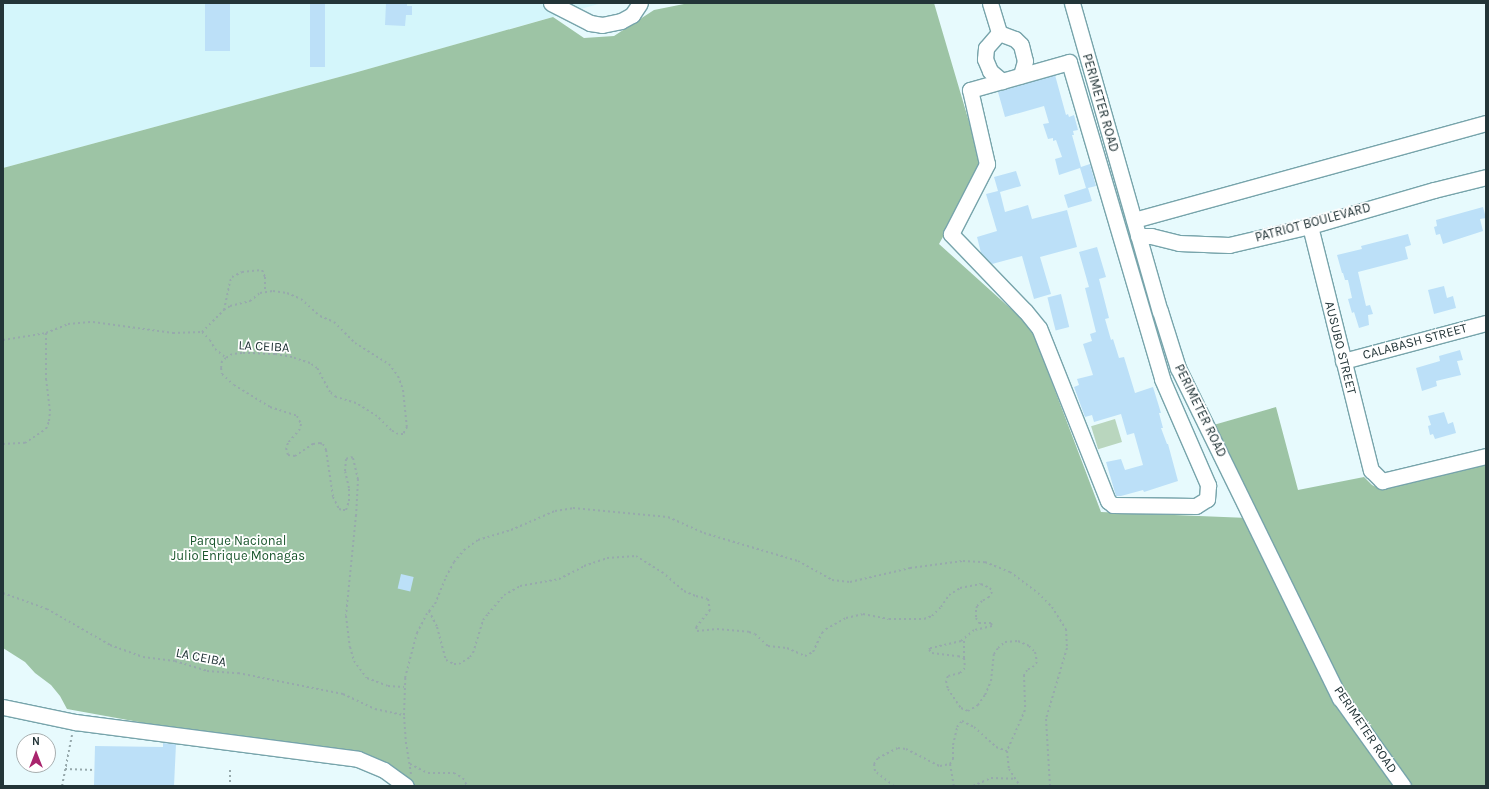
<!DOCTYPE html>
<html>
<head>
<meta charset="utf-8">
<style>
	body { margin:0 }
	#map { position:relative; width:1489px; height:789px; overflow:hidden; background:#e7fafd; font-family:Karla,sans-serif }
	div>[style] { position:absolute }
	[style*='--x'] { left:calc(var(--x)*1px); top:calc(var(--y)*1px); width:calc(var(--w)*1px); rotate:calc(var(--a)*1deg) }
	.built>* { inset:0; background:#d4f6fb }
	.green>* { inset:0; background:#b9d6be; transform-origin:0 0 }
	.forest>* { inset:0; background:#9dc4a5 }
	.building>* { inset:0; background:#bce0f8; transform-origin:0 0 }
	.path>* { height:2px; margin-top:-1px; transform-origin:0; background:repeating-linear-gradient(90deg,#97a9ac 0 2px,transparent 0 5px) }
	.roads { filter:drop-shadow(1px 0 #77a4ab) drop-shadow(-1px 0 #77a4ab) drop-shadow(0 1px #77a4ab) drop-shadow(0 -1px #77a4ab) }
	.minor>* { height:15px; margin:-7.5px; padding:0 7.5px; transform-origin:7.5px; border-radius:7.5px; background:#fff }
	span { translate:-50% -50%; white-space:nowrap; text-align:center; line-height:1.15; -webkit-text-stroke:3.5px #fff; paint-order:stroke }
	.street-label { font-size:13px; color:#233538 }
	.park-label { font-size:13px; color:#1a562d }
	.frame { position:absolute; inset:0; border:4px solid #233538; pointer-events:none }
	.north { position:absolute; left:16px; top:733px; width:40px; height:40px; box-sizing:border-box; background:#fff; border:1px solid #a7aeaf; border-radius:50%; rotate:0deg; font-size:11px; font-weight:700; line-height:16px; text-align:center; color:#233538 }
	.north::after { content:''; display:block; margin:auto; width:14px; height:18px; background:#a9246d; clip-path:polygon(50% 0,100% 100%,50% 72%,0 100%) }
</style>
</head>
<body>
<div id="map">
	<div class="built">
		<i style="clip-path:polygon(3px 3px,602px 3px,354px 73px,3px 168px)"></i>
	</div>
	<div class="green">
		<i style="left:1115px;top:419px;width:24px;height:25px;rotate:73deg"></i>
	</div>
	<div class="forest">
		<i style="clip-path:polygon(689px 3px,934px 3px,982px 166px,939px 244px,1031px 327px,1101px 512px,1248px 518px,1210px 426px,1276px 407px,1298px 490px,1364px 477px,1372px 485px,1380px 489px,1486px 465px,1486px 786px,415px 786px,384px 763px,370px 756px,350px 751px,183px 730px,67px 709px,60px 696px,51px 685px,35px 673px,25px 662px,3px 648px,3px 168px,354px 73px,553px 17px,584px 38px,614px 36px,654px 10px)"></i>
	</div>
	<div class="building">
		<i style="left:205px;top:3px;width:25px;height:48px"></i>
		<i style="left:310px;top:3px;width:15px;height:64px"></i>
		<i style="clip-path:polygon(386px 3px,407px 3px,407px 6px,412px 6px,412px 15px,406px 15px,405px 26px,385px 25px)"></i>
		<i style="clip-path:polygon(1055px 75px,1066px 115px,1068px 114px,1069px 117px,1074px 115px,1078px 130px,1073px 131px,1074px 135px,1072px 135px,1081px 167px,1090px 164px,1096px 186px,1088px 188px,1092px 201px,1068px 208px,1064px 195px,1086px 188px,1080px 168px,1059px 175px,1055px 159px,1062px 157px,1056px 140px,1053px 141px,1053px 138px,1048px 139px,1043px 124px,1049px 123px,1044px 106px,1005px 117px,998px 92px)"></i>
		<i style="clip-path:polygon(1016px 171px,1021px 186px,1000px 192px,1005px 212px,1028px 205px,1032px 219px,1067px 210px,1077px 247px,1040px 257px,1051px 294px,1034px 299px,1022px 256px,992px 264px,981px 253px,977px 237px,997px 231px,986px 194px,998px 191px,994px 177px)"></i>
		<i style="clip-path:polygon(1483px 207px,1486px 218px,1480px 219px,1483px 231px,1443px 244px,1440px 234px,1436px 235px,1434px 227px,1437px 226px,1436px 220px)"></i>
		<i style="clip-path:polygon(1408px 234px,1411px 245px,1405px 247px,1408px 259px,1358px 272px,1366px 306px,1370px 305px,1373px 314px,1368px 315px,1369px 325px,1359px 328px,1354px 312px,1352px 313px,1348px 299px,1352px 298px,1348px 280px,1345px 280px,1343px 273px,1342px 273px,1337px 255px,1362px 249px,1361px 246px)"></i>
		<i style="clip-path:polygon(1097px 247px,1106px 277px,1099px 279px,1109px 318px,1105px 319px,1111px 340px,1113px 339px,1119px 358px,1124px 357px,1135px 393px,1153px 387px,1161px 413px,1159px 413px,1163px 428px,1161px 428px,1167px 444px,1168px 444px,1178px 481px,1144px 492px,1143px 490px,1121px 496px,1116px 496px,1106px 462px,1121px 459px,1125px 470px,1143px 465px,1134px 433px,1127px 435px,1121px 414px,1094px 422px,1092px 415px,1085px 417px,1074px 387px,1079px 385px,1077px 379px,1093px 375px,1083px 344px,1092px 341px,1090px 334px,1096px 332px,1085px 288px,1089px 287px,1079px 252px)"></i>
		<i style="clip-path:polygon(1444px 286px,1447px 298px,1453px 296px,1456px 308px,1434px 314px,1428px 290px)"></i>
		<i style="left:1061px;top:294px;width:34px;height:14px;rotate:76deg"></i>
		<i style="clip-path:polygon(1460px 350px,1463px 360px,1457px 361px,1461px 375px,1436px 381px,1437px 386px,1422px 391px,1416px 368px,1440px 361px,1439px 356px)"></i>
		<i style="clip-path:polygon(1444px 412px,1448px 424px,1453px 422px,1456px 433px,1435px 439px,1433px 434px,1430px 435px,1428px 426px,1431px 425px,1428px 416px)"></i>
		<i style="left:401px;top:574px;width:13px;height:15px;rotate:13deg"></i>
		<i style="clip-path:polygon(163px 743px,176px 744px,174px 786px,94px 786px,95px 746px,163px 747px)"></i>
	</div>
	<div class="path">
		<i style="--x:224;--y:310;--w:30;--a:-78"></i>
		<i style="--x:230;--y:281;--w:4;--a:-63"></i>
		<i style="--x:232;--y:277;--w:11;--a:-27"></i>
		<i style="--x:242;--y:272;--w:20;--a:-6"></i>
		<i style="--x:262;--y:270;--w:8;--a:67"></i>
		<i style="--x:265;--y:277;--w:15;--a:90"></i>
		<i style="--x:202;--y:332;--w:11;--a:45"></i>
		<i style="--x:210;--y:340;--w:10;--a:61"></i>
		<i style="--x:215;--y:349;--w:14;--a:39"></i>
		<i style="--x:3;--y:340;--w:44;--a:-9.2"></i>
		<i style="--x:3;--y:444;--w:22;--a:-3"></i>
		<i style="--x:25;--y:443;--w:25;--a:-34"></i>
		<i style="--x:46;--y:429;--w:9;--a:-69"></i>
		<i style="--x:49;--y:421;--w:10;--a:-84"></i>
		<i style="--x:50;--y:411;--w:31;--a:-97"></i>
		<i style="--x:46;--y:380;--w:47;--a:-90"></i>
		<i style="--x:46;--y:333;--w:24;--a:-22"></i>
		<i style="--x:68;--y:324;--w:25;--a:-5"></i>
		<i style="--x:93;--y:322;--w:81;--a:7.8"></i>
		<i style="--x:173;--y:333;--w:29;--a:-2"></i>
		<i style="--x:202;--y:332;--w:31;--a:-45"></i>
		<i style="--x:224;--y:310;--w:7;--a:-34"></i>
		<i style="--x:230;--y:306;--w:21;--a:-14"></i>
		<i style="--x:250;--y:301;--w:13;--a:-39"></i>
		<i style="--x:260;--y:293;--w:13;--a:-9"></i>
		<i style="--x:273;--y:291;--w:14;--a:8"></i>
		<i style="--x:287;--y:293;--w:15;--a:23"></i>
		<i style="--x:301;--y:299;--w:25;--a:42"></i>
		<i style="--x:320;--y:316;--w:15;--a:23"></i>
		<i style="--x:334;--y:322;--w:30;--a:45"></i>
		<i style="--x:355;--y:343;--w:40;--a:32"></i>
		<i style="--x:389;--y:364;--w:15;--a:53"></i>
		<i style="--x:398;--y:376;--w:15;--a:70"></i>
		<i style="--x:403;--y:390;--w:37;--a:84"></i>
		<i style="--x:407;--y:427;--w:8;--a:120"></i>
		<i style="--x:403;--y:434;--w:5;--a:180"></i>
		<i style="--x:398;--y:434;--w:8;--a:-150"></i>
		<i style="--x:391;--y:430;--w:20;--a:-135"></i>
		<i style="--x:377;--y:416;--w:25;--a:-148"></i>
		<i style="--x:356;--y:403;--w:21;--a:-163"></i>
		<i style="--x:336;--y:397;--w:8;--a:-140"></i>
		<i style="--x:330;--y:392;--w:27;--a:-118"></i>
		<i style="--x:317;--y:368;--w:9;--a:-144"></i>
		<i style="--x:310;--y:363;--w:19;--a:-162"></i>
		<i style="--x:292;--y:357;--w:17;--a:-170"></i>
		<i style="--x:275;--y:354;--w:33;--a:-178"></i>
		<i style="--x:242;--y:353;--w:10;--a:174"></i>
		<i style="--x:232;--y:354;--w:7;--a:146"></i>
		<i style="--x:226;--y:358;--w:5;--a:143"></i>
		<i style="--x:222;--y:361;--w:7;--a:98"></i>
		<i style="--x:221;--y:368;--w:6;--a:81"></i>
		<i style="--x:222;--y:374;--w:16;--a:43"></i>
		<i style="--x:234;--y:385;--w:42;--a:31.4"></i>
		<i style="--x:270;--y:407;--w:28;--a:18"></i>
		<i style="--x:297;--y:416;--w:9;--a:63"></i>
		<i style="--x:301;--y:424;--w:5;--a:101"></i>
		<i style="--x:300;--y:429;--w:18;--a:131"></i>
		<i style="--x:288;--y:443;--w:5;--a:112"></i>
		<i style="--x:286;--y:448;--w:7;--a:74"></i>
		<i style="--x:288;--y:455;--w:7;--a:8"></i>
		<i style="--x:295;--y:456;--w:22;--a:-34"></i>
		<i style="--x:313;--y:444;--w:7;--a:-8"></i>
		<i style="--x:320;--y:443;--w:3;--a:18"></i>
		<i style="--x:323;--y:444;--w:7;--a:63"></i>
		<i style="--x:326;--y:450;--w:48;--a:81.5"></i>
		<i style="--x:333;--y:497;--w:13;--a:63"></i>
		<i style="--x:339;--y:509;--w:4;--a:14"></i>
		<i style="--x:343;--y:510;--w:3;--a:0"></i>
		<i style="--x:346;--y:510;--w:9;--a:-72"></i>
		<i style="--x:349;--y:501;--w:13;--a:-90"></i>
		<i style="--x:349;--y:488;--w:17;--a:-103"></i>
		<i style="--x:345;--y:471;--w:12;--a:-85"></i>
		<i style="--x:346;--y:459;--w:5;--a:-22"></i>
		<i style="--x:351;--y:457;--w:2;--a:27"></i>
		<i style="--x:353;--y:458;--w:22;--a:77"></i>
		<i style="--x:358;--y:479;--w:36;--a:93"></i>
		<i style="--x:356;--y:515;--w:101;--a:95.7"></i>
		<i style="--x:346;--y:616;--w:31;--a:83"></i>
		<i style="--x:350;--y:647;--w:15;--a:74"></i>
		<i style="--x:354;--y:661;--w:21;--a:53"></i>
		<i style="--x:367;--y:678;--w:22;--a:21"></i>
		<i style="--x:388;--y:686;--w:16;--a:4"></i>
		<i style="--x:3;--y:593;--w:47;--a:20"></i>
		<i style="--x:47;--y:609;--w:73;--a:29.7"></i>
		<i style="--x:110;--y:645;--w:35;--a:20"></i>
		<i style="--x:143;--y:657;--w:32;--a:7"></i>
		<i style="--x:175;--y:661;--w:34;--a:17"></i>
		<i style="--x:207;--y:671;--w:31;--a:4"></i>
		<i style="--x:238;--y:673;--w:107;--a:11.3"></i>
		<i style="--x:343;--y:694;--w:35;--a:25"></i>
		<i style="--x:375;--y:709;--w:30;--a:12"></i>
		<i style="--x:429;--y:611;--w:18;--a:63"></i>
		<i style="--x:437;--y:627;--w:34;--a:75"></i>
		<i style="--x:446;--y:660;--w:9;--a:27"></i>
		<i style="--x:454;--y:664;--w:5;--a:0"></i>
		<i style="--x:459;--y:664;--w:13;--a:-32"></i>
		<i style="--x:470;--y:657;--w:5;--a:-53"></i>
		<i style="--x:473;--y:653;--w:34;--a:-73"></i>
		<i style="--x:483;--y:620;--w:8;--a:-50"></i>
		<i style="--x:488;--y:614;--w:25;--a:-50"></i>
		<i style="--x:504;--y:595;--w:18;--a:-29"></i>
		<i style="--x:520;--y:586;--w:40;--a:-10"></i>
		<i style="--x:559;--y:579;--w:28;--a:-27"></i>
		<i style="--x:584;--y:566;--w:24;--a:-19"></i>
		<i style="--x:607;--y:558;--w:29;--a:-4"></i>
		<i style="--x:636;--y:556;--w:31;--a:32"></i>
		<i style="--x:662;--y:572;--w:29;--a:41"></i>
		<i style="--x:684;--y:591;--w:13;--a:23"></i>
		<i style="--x:696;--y:596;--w:12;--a:14"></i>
		<i style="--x:708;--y:599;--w:11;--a:80"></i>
		<i style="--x:710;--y:610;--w:22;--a:129"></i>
		<i style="--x:696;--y:627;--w:4;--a:76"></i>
		<i style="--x:697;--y:631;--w:20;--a:-6"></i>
		<i style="--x:717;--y:629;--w:32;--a:5"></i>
		<i style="--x:749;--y:632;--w:6;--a:18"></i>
		<i style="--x:755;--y:634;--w:18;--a:43"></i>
		<i style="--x:768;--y:646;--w:19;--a:6"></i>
		<i style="--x:787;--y:648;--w:20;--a:24"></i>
		<i style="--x:805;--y:656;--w:9;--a:-27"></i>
		<i style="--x:813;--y:652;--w:21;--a:-65"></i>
		<i style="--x:822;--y:633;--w:6;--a:-45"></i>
		<i style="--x:826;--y:629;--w:23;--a:-29"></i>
		<i style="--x:846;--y:618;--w:17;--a:-13"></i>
		<i style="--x:863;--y:614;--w:26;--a:11"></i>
		<i style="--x:889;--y:619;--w:35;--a:0"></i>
		<i style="--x:924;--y:619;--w:9;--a:-21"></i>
		<i style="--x:932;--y:616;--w:13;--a:-45"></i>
		<i style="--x:941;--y:607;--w:14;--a:-56"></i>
		<i style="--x:949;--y:595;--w:13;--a:-32"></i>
		<i style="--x:960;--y:588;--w:21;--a:-11"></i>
		<i style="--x:981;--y:584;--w:10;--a:24"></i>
		<i style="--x:990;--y:588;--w:4;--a:63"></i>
		<i style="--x:992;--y:592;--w:6;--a:121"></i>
		<i style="--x:989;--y:597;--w:8;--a:150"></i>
		<i style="--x:982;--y:601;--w:7;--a:135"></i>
		<i style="--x:977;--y:606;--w:4;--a:104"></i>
		<i style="--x:976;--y:610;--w:8;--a:90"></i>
		<i style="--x:976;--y:618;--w:6;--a:59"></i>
		<i style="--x:979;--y:623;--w:12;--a:0"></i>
		<i style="--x:991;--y:623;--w:3;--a:72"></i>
		<i style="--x:992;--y:626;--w:18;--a:167"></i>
		<i style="--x:974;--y:630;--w:17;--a:140"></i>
		<i style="--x:961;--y:641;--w:32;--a:167"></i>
		<i style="--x:930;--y:648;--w:2;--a:117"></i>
		<i style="--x:929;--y:650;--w:4;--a:45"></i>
		<i style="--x:932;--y:653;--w:26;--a:7"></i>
		<i style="--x:958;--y:656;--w:6;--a:18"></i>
		<i style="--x:964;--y:658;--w:10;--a:84"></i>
		<i style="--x:965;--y:668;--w:7;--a:135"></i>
		<i style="--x:960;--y:673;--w:12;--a:166"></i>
		<i style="--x:948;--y:676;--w:5;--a:112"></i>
		<i style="--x:946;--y:681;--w:8;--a:76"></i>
		<i style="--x:948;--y:689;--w:23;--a:56"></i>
		<i style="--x:961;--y:708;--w:8;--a:23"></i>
		<i style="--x:968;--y:711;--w:12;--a:-31"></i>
		<i style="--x:978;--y:705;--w:12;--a:-55"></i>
		<i style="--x:985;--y:695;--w:15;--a:-67"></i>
		<i style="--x:991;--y:681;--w:27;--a:-84"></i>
		<i style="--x:994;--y:654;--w:7;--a:-56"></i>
		<i style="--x:998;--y:648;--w:9;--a:-41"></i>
		<i style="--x:1005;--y:642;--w:13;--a:-4"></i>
		<i style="--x:1018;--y:641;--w:12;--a:24"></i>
		<i style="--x:1029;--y:646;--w:8;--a:45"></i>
		<i style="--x:1035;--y:652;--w:10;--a:79"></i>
		<i style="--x:1037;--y:662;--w:5;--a:127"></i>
		<i style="--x:1034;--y:666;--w:8;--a:150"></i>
		<i style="--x:1027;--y:670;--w:6;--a:121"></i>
		<i style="--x:1024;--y:675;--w:35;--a:88"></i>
		<i style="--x:1025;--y:710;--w:45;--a:113.7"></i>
		<i style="--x:1007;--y:751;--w:18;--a:84"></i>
		<i style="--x:1009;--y:769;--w:20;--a:57"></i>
		<i style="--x:964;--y:658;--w:19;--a:-90"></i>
		<i style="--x:410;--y:764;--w:20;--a:27"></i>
		<i style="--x:428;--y:773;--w:26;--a:0"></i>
		<i style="--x:454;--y:773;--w:10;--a:29"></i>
		<i style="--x:463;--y:778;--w:9;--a:63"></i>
		<i style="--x:950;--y:764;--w:22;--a:80"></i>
		<i style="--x:65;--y:769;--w:30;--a:2"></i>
		<i style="--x:230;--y:770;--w:16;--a:90"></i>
		<i style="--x:411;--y:774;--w:30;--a:-99"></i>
		<i style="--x:406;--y:744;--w:29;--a:-94"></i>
		<i style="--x:404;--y:715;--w:37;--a:-88"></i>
		<i style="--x:405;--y:678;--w:47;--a:-75.1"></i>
		<i style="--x:417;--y:633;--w:20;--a:-63"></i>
		<i style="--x:426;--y:615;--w:14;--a:-51"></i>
		<i style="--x:435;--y:604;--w:29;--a:-68"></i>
		<i style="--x:446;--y:577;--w:17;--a:-62"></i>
		<i style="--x:454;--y:562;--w:16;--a:-50"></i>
		<i style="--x:464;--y:550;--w:17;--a:-36"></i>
		<i style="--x:478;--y:540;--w:34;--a:-17"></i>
		<i style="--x:511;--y:530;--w:48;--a:-23.4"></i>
		<i style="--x:555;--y:511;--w:18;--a:-9"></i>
		<i style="--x:573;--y:508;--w:95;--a:5.4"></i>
		<i style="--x:668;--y:517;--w:39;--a:24"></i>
		<i style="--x:704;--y:533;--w:98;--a:16.6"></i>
		<i style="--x:798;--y:561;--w:39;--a:29"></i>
		<i style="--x:832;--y:580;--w:18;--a:6"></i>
		<i style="--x:850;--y:582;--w:62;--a:-13.1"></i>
		<i style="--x:910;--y:568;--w:53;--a:-7.5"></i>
		<i style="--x:963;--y:561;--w:22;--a:3"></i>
		<i style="--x:985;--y:562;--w:27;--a:22"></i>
		<i style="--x:1010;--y:572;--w:35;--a:37"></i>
		<i style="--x:1038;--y:593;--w:20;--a:45"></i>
		<i style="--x:1052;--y:607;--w:26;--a:58"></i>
		<i style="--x:1066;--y:629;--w:19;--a:87"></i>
		<i style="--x:1067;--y:648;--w:74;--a:106.5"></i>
		<i style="--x:1046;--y:719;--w:67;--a:86.6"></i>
		<i style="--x:62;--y:786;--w:52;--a:-78.9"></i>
		<i style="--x:894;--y:786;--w:24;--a:-142"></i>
		<i style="--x:875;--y:771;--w:7;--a:-98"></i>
		<i style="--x:874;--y:764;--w:7;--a:-56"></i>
		<i style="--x:878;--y:758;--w:22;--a:-27"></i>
		<i style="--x:898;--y:748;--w:8;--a:7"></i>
		<i style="--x:906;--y:749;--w:38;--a:27"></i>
		<i style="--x:940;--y:766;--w:10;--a:-11"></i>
		<i style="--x:950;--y:764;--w:6;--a:-59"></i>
		<i style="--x:953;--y:759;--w:14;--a:-90"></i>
		<i style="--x:953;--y:745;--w:18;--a:-77"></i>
		<i style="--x:957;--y:727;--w:8;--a:-50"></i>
		<i style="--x:962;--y:721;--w:13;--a:27"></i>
		<i style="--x:974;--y:727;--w:30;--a:42"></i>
		<i style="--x:996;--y:747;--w:12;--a:20"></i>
		<i style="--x:973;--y:786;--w:20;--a:-24"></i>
		<i style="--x:991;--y:778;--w:25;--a:2"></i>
	</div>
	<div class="roads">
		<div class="minor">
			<i style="--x:551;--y:3;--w:44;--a:27.1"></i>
			<i style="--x:590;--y:23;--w:12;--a:9"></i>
			<i style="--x:602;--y:25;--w:19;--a:-12"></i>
			<i style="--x:621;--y:21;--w:13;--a:-29"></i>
			<i style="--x:632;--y:15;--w:14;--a:-56"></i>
			<i style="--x:990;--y:3;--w:31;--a:73"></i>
			<i style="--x:1072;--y:3;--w:320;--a:74.1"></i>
			<i style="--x:1160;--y:311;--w:60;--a:72.5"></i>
			<i style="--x:1178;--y:368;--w:368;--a:63.9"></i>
			<i style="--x:1340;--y:698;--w:108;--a:54.4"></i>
			<i style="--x:999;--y:33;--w:20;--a:131"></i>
			<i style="--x:986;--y:48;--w:11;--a:95"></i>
			<i style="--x:985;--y:59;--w:13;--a:67"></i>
			<i style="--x:990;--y:71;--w:16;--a:40"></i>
			<i style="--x:999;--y:33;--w:17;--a:21"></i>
			<i style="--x:1015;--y:39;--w:8;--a:45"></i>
			<i style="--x:1021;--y:45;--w:16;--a:76"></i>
			<i style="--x:1025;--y:61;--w:15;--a:106"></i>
			<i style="--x:1069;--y:62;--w:330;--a:73.6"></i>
			<i style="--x:1162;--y:379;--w:116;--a:66.5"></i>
			<i style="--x:1208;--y:485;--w:14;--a:94"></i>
			<i style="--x:1207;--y:499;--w:13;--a:148"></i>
			<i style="--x:1196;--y:506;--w:83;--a:-179.3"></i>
			<i style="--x:1113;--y:505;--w:6;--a:-141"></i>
			<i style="--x:1108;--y:501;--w:186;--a:-111.7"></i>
			<i style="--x:1039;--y:328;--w:22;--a:-129"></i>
			<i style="--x:1025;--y:311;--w:107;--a:-133.9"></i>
			<i style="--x:951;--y:234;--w:79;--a:-62.8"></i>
			<i style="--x:987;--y:164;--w:76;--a:-102.9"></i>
			<i style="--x:970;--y:90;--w:103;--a:-15.8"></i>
			<i style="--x:1134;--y:220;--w:365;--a:-15.4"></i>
			<i style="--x:1310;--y:226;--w:252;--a:76"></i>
			<i style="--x:1371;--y:470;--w:16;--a:45"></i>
			<i style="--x:1382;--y:481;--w:107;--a:-13.5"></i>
			<i style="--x:1138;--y:236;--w:13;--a:0"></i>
			<i style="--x:1151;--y:236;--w:29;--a:14"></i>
			<i style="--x:1179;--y:243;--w:50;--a:2.3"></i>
			<i style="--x:1229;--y:245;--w:83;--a:-13.2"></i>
			<i style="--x:1310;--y:226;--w:129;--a:-16.2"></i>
			<i style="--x:1434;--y:190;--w:54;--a:-14"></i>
			<i style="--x:1343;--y:361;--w:148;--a:-14.9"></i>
			<i style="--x:3;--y:707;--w:74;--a:11.8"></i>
			<i style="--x:75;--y:722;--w:285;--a:7.4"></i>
			<i style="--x:358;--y:759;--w:28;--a:23"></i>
			<i style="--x:384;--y:770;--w:27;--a:36"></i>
		</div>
	</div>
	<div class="street-label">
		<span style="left:1100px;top:103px;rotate:74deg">PERIMETER ROAD</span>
		<span style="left:1313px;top:223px;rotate:-15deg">PATRIOT BOULEVARD</span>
		<span style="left:1415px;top:342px;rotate:-15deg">CALABASH STREET</span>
		<span style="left:264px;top:347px;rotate:3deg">LA CEIBA</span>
		<span style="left:1340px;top:348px;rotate:76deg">AUSUBO STREET</span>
		<span style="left:1200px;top:411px;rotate:64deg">PERIMETER ROAD</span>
		<span style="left:201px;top:658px;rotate:11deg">LA CEIBA</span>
		<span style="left:1365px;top:730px;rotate:56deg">PERIMETER ROAD</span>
	</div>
	<div class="park-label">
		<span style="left:238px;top:549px">Parque Nacional<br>Julio Enrique Monagas</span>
	</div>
	<div class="frame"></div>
	<div class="north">N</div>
</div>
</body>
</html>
